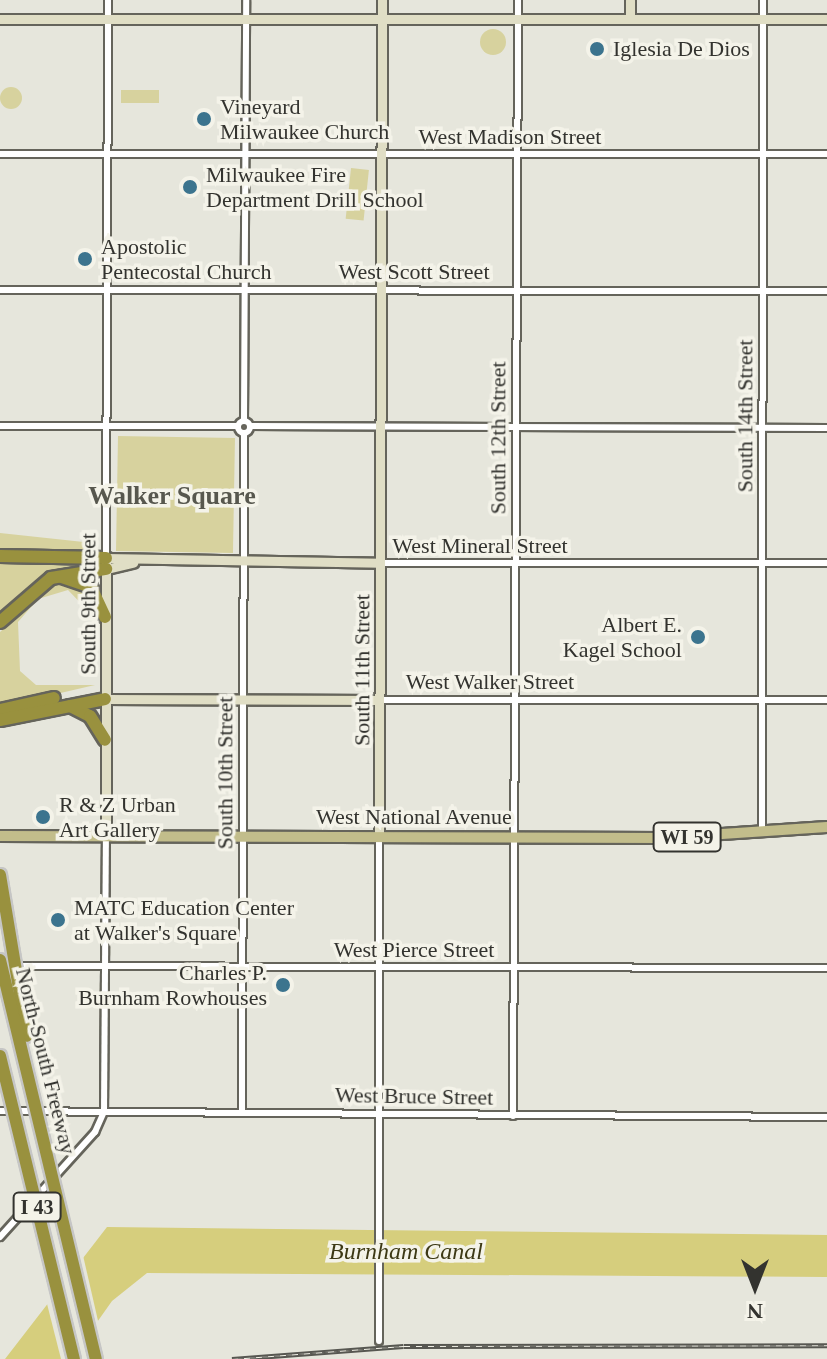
<!DOCTYPE html>
<html>
<head>
<meta charset="utf-8">
<style>
	body { margin:0 }
	#map { position:relative; width:827px; height:1359px; overflow:hidden; background:#e6e6dc; font-family:"Times New Roman",serif }
	div>[style] { position:absolute }
	[style*='--x'] { left:calc(var(--x)*1px); top:calc(var(--y)*1px); width:calc(var(--w)*1px); rotate:calc(var(--a)*1deg) }
	.green>* { inset:0; background:#d7d29e; transform-origin:0 0 }
	.round { border-radius:50% }
	.water>* { inset:0; background:#d6ce7d }
	.pier>* { inset:0; background:#e6e6dc }
	.roads { filter:drop-shadow(2px 0 #65645b) drop-shadow(-2px 0 #65645b) drop-shadow(0 2px #65645b) drop-shadow(0 -2px #65645b) }
	.street>* { height:6px; margin:-3px; padding:0 3px; transform-origin:3px; border-radius:3px; background:#fff }
	.street>.ring { margin:-3px; padding:0; box-sizing:content-box; background:none; border:6px solid #fff; border-radius:50% }
	.secondary>* { height:9px; margin:-4.5px; padding:0 4.5px; transform-origin:4.5px; border-radius:4.5px; background:#e0dec5 }
	.primary>* { height:10px; margin:-5px; padding:0 5px; transform-origin:5px; border-radius:5px; background:#c2bd8b }
	.highway>* { height:12px; margin:-6px; padding:0 6px; transform-origin:6px; border-radius:6px; background:#99913e }
	.rail>* { height:5px; margin-top:-2.5px; transform-origin:0; background:repeating-linear-gradient(90deg,#f4f3e9 0 6px,#575751 0 12px); box-sizing:border-box; border-block:2px solid #575751 }
	.bridges { filter:drop-shadow(2px 0 #c6c6c5) drop-shadow(-2px 0 #c6c6c5) drop-shadow(0 2px #c6c6c5) drop-shadow(0 -2px #c6c6c5) }
	.highway-bridge>* { height:12px; margin:-6px; padding:0 6px; transform-origin:6px; border-radius:6px; background:#99913e }
	.dots>* { width:22px; height:22px; translate:-50% -50%; box-sizing:border-box; border:4px solid #f4f3e9; border-radius:50% }
	span { translate:-50% -50%; white-space:nowrap; text-align:center; line-height:1.15; -webkit-text-stroke:7px #f4f3e9; paint-order:stroke }
	.shield-label span { padding:2px 6px; background:#f4f3e9; border:2px solid; border-radius:6px; -webkit-text-stroke-width:0 }
	.shield-label { font-size:20px; color:#33332f; font-weight:700 }
	.poi-label { font-size:22px; color:#33332f }
	.left { translate:0 -50%; text-align:left }
	.right { translate:-100% -50%; text-align:right }
	.street-label { font-size:22px; color:#33332f }
	.water-label { font-size:24px; color:#3d3915; font-style:italic }
	.quarter-label { font-size:26px; color:#57574e; font-weight:700 }
	.north { position:absolute; left:715px; top:1247px; width:80px; height:80px; -webkit-text-stroke:6px #f4f3e9; paint-order:stroke; rotate:180deg; font-size:22px; font-weight:700; line-height:32px; text-align:center; color:#33332f }
	.north::after { content:''; display:block; margin:auto; width:28px; height:36px; background:#33332f; clip-path:polygon(50% 0,100% 100%,50% 72%,0 100%) }
</style>
</head>
<body>
<div id="map">
	<div class="green">
		<i class="round" style="left:480px;top:29px;width:26px;height:26px"></i>
		<i class="round" style="left:0;top:87px;width:22px;height:22px"></i>
		<i style="left:121px;top:90px;width:38px;height:13px"></i>
		<i style="left:351px;top:168px;width:18px;height:51px;rotate:6deg"></i>
		<i style="left:118px;top:436px;width:117px;height:115px;rotate:1deg"></i>
		<i style="clip-path:polygon(0 533px,93px 543px,95px 551px,0 552px)"></i>
		<i style="clip-path:polygon(0 559px,82px 562px,82px 565px,39px 579px,0 616px)"></i>
		<i style="clip-path:polygon(56px 581px,89px 591px,95px 618px,68px 590px,38px 599px,18px 622px,20px 671px,36px 685px,95px 685px,0 707px,0 632px)"></i>
	</div>
	<div class="water">
		<i style="clip-path:polygon(107px 1227px,827px 1235px,827px 1277px,147px 1273px,112px 1301px,71px 1359px,5px 1359px)"></i>
	</div>
	<div class="pier">
		<i style="clip-path:polygon(82px 1251px,99px 1325px,76px 1359px,61px 1359px,45px 1296px)"></i>
	</div>
	<div class="roads">
		<div class="street">
			<i style="--x:0;--y:154;--w:827;--a:0"></i>
			<i style="--x:0;--y:290;--w:827;--a:0.07"></i>
			<i style="--x:244;--y:420;--w:420;--a:-89.7"></i>
			<i class="ring" style="left:238px;top:421px;width:6px;height:6px"></i>
			<i style="--x:0;--y:426;--w:237;--a:0"></i>
			<i style="--x:250;--y:426;--w:577;--a:0.2"></i>
			<i style="--x:106;--y:558;--w:558;--a:-89.79"></i>
			<i style="--x:380;--y:563;--w:447;--a:0"></i>
			<i style="--x:379;--y:700;--w:448;--a:0"></i>
			<i style="--x:762;--y:832;--w:832;--a:-89.93"></i>
			<i style="--x:15;--y:966;--w:812;--a:0.14"></i>
			<i style="--x:0;--y:1111;--w:827;--a:0.42"></i>
			<i style="--x:242;--y:1112;--w:679;--a:-89.83"></i>
			<i style="--x:513;--y:1116;--w:1116;--a:-89.74"></i>
			<i style="--x:0;--y:1237;--w:142;--a:-47.9"></i>
			<i style="--x:95;--y:1132;--w:22;--a:-66"></i>
			<i style="--x:104;--y:1112;--w:276;--a:-89.6"></i>
			<i style="--x:379;--y:1341;--w:504;--a:-90"></i>
		</div>
		<div class="secondary">
			<i style="--x:0;--y:19;--w:827;--a:0"></i>
			<i style="--x:630;--y:19;--w:19;--a:-90"></i>
			<i style="--x:106;--y:569;--w:28;--a:-13"></i>
			<i style="--x:105;--y:699;--w:274;--a:0.2"></i>
			<i style="--x:106;--y:836;--w:278;--a:-90"></i>
			<i style="--x:106;--y:558;--w:274;--a:1"></i>
			<i style="--x:379;--y:837;--w:837;--a:-89.79"></i>
		</div>
		<div class="primary">
			<i style="--x:0;--y:836;--w:662;--a:0.17"></i>
			<i style="--x:662;--y:838;--w:165;--a:-3.8"></i>
		</div>
		<div class="highway">
			<i style="--x:0;--y:556;--w:106;--a:1.1"></i>
			<i style="--x:62;--y:577;--w:31;--a:19"></i>
			<i style="--x:91;--y:587;--w:33;--a:65"></i>
			<i style="--x:0;--y:622;--w:67;--a:-40.8"></i>
			<i style="--x:51;--y:578;--w:56;--a:-9.3"></i>
			<i style="--x:70;--y:706;--w:22;--a:27"></i>
			<i style="--x:90;--y:716;--w:28;--a:58"></i>
			<i style="--x:0;--y:710;--w:55;--a:-12.5"></i>
			<i style="--x:0;--y:720;--w:107;--a:-11.3"></i>
		</div>
	</div>
	<div class="rail">
		<i style="--x:232;--y:1359;--w:172;--a:-4.3"></i>
		<i style="--x:404;--y:1346;--w:423;--a:-0.1"></i>
	</div>
	<div class="bridges">
		<div class="highway-bridge">
			<i style="--x:0;--y:875;--w:163;--a:80.5"></i>
			<i style="--x:0;--y:960;--w:410;--a:76.5"></i>
			<i style="--x:0;--y:1056;--w:312;--a:76.3"></i>
		</div>
	</div>
	<div class="dots">
		<i style="left:597px;top:49px;background:#3c748e"></i>
		<i style="left:204px;top:119px;background:#3c748e"></i>
		<i style="left:190px;top:187px;background:#3c748e"></i>
		<i style="left:85px;top:259px;background:#3c748e"></i>
		<i style="left:698px;top:637px;background:#3c748e"></i>
		<i style="left:43px;top:817px;background:#3c748e"></i>
		<i style="left:58px;top:920px;background:#3c748e"></i>
		<i style="left:283px;top:985px;background:#3c748e"></i>
	</div>
	<div class="shield-label">
		<span style="left:687px;top:837px">WI 59</span>
		<span style="left:37px;top:1207px">I 43</span>
	</div>
	<div class="poi-label">
		<span class="left" style="left:613px;top:49px">Iglesia De Dios</span>
		<span class="left" style="left:220px;top:119px">Vineyard<br>Milwaukee Church</span>
		<span class="left" style="left:206px;top:187px">Milwaukee Fire<br>Department Drill School</span>
		<span class="left" style="left:101px;top:259px">Apostolic<br>Pentecostal Church</span>
		<span class="right" style="left:682px;top:637px">Albert E.<br>Kagel School</span>
		<span class="left" style="left:59px;top:817px">R &amp; Z Urban<br>Art Gallery</span>
		<span class="left" style="left:74px;top:920px">MATC Education Center<br>at Walker's Square</span>
		<span class="right" style="left:267px;top:985px">Charles P.<br>Burnham Rowhouses</span>
	</div>
	<div class="street-label">
		<span style="left:510px;top:137px">West Madison Street</span>
		<span style="left:414px;top:272px">West Scott Street</span>
		<span style="left:745px;top:416px;rotate:-90deg">South 14th Street</span>
		<span style="left:498px;top:438px;rotate:-90deg">South 12th Street</span>
		<span style="left:480px;top:546px">West Mineral Street</span>
		<span style="left:88px;top:604px;rotate:-90deg">South 9th Street</span>
		<span style="left:362px;top:670px;rotate:-90deg">South 11th Street</span>
		<span style="left:490px;top:682px">West Walker Street</span>
		<span style="left:225px;top:773px;rotate:-90deg">South 10th Street</span>
		<span style="left:414px;top:817px">West National Avenue</span>
		<span style="left:414px;top:950px">West Pierce Street</span>
		<span style="left:46px;top:1061px;rotate:76deg">North-South Freeway</span>
		<span style="left:414px;top:1096px;rotate:1deg">West Bruce Street</span>
	</div>
	<div class="water-label">
		<span style="left:406px;top:1252px">Burnham Canal</span>
	</div>
	<div class="quarter-label">
		<span style="left:172px;top:496px">Walker Square</span>
	</div>
	<div class="north">N</div>
</div>
</body>
</html>
